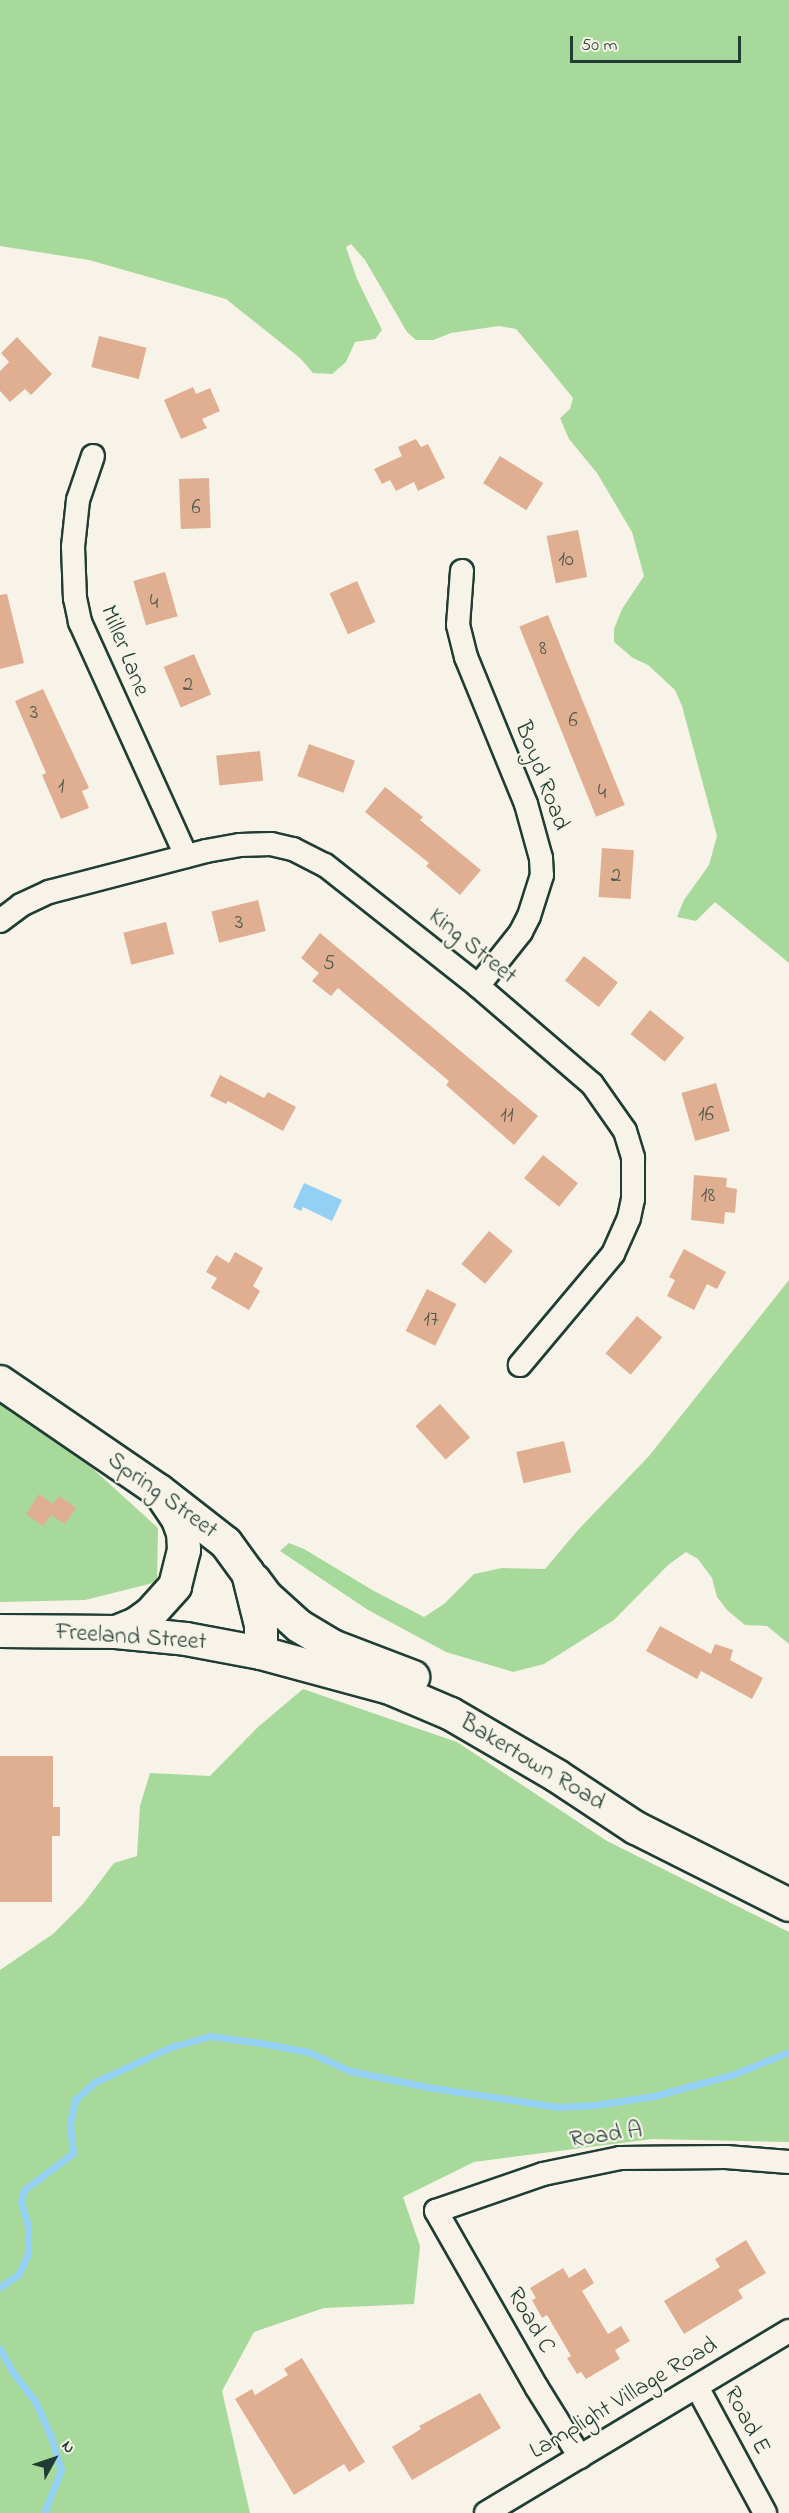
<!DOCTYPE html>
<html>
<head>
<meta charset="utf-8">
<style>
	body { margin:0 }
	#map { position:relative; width:789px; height:2513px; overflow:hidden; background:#f7f3e8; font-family:"Indie Flower",sans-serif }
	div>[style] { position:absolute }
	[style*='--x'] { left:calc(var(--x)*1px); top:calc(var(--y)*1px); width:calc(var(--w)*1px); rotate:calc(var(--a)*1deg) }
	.green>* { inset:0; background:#a7d99a }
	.water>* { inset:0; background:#94d0f4 }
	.stream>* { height:7px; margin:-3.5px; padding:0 3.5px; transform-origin:3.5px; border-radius:3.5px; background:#94d0f4 }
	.building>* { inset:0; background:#e0af92; transform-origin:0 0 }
	.roads { filter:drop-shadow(2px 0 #1f3d34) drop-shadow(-2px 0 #1f3d34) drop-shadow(0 2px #1f3d34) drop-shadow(0 -2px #1f3d34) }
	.street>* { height:22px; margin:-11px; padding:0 11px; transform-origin:11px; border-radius:11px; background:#f7f3e8 }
	.secondary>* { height:32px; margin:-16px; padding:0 16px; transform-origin:16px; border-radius:16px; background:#f7f3e8 }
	span { translate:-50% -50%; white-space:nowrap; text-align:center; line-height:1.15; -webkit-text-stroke:4.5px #f7f3e8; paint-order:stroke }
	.number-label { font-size:21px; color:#4f5a4c }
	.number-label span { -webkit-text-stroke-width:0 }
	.street-label { font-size:24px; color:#1f3d34 }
	.north { position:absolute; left:24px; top:2429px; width:60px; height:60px; -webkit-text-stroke:4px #f7f3e8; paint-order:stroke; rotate:50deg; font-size:16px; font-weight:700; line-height:24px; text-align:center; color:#1f3d34 }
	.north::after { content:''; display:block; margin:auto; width:21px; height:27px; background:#1f3d34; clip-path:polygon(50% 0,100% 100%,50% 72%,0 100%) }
	.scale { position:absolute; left:570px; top:36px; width:171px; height:27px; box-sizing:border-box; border:3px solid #1f3d34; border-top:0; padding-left:8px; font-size:18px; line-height:21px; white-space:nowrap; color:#1f3d34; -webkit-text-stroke:4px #f7f3e8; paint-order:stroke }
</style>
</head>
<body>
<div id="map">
	<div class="green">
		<i style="clip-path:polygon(0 0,789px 0,789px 963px,715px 902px,696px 921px,677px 917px,684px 900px,709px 865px,717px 836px,682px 706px,675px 690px,648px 665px,633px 658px,614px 642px,614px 629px,622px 609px,644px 576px,632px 532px,597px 473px,569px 439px,560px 418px,570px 409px,573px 398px,543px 361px,516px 329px,499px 326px,451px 333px,433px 340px,416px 340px,407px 332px,365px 260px,351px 244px,346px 247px,357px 279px,382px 330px,375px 339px,355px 342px,346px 362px,332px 374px,313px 373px,300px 358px,226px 299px,89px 260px,0 246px)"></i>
		<i style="clip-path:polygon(789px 1280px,789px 1644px,767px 1626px,745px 1625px,727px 1610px,717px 1597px,712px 1578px,698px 1559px,686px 1552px,668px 1565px,614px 1620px,544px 1664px,513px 1672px,446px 1652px,368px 1610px,280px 1551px,289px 1543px,304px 1549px,374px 1591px,424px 1617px,444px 1604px,474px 1574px,502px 1568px,545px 1569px,578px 1530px,649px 1456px)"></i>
		<i style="clip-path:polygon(0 1397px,59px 1438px,158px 1528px,157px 1582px,85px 1600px,0 1602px)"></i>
		<i style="clip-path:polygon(303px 1689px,457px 1742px,607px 1841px,789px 1932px,789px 2142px,652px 2139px,474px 2162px,403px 2197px,420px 2246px,414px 2304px,324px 2308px,254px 2332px,222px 2391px,250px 2513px,0 2513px,0 1970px,53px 1934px,83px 1904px,114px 1863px,137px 1856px,140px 1806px,150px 1773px,210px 1776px,258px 1727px)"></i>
	</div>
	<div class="water">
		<i style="clip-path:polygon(304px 1183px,342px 1200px,332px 1221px,303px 1207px,301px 1211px,293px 1207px)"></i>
	</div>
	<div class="stream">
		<i style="--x:0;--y:2287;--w:22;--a:-34"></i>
		<i style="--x:18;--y:2275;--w:23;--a:-65"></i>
		<i style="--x:28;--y:2254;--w:28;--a:-90"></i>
		<i style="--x:28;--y:2226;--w:25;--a:-106"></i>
		<i style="--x:21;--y:2202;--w:12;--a:-76"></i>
		<i style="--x:24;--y:2190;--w:61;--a:-37.1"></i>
		<i style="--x:73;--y:2153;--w:30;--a:-96"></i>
		<i style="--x:70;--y:2123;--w:24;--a:-78"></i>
		<i style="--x:75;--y:2100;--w:27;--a:-42"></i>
		<i style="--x:95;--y:2082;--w:84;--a:-24.7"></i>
		<i style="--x:171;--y:2047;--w:41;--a:-15.8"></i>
		<i style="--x:210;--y:2036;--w:51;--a:7.8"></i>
		<i style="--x:261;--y:2043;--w:48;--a:10.8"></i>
		<i style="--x:308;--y:2052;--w:46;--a:24.3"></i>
		<i style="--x:350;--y:2071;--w:79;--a:11.7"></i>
		<i style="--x:427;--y:2087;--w:132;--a:8.7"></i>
		<i style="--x:557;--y:2107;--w:38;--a:-3"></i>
		<i style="--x:595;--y:2105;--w:60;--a:-8.7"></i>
		<i style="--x:654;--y:2096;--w:81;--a:-15.1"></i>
		<i style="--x:732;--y:2075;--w:61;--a:-22"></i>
		<i style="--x:0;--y:2349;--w:29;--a:61"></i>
		<i style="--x:14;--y:2374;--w:34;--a:52"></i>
		<i style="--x:35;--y:2401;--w:39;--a:66"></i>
		<i style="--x:51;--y:2437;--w:34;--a:73"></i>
		<i style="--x:61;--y:2470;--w:46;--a:111.6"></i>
	</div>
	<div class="building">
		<i style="left:99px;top:336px;width:49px;height:32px;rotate:14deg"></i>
		<i style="clip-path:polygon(17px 337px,52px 374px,31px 395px,25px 389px,10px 402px,0 391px,0 371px,9px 362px,1px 353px)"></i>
		<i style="clip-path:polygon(193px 387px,196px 394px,210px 388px,220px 411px,202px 419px,207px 428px,181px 439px,164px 400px)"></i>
		<i style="clip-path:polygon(416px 439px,421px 447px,428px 444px,445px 478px,418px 491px,414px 482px,396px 491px,390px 480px,382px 484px,374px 469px,402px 456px,398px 447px)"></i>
		<i style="left:500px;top:456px;width:51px;height:32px;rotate:32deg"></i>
		<i style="left:209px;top:478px;width:50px;height:30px;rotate:88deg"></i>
		<i style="left:578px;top:530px;width:48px;height:32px;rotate:79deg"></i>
		<i style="left:165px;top:572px;width:46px;height:33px;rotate:74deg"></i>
		<i style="left:357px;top:581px;width:45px;height:30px;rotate:66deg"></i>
		<i style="clip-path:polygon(7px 594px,24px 663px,0 669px,0 595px)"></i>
		<i style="left:548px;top:615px;width:205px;height:31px;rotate:68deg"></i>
		<i style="left:194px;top:654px;width:44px;height:33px;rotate:67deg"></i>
		<i style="clip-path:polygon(43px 689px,89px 788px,82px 791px,89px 808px,61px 819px,42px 775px,46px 773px,15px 701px)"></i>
		<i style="left:309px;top:744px;width:49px;height:34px;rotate:20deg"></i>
		<i style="left:260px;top:751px;width:30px;height:44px;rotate:84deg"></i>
		<i style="clip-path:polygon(385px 787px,423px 817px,420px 820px,481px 870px,460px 895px,426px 866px,429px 863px,365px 812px)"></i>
		<i style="left:602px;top:848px;width:32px;height:49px;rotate:4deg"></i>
		<i style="left:258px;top:900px;width:32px;height:48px;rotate:76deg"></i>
		<i style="left:166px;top:922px;width:33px;height:44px;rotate:76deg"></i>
		<i style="clip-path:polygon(320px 933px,538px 1116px,514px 1145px,446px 1085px,449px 1081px,338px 988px,331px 996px,312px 981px,319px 973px,301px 958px)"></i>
		<i style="left:584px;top:956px;width:43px;height:31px;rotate:38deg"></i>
		<i style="left:650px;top:1010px;width:44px;height:31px;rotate:39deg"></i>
		<i style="clip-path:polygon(220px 1075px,264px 1098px,268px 1092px,296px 1107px,283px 1131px,228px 1101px,226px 1104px,210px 1096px)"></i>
		<i style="left:716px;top:1083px;width:50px;height:36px;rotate:74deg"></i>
		<i style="left:543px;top:1155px;width:45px;height:30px;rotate:39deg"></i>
		<i style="clip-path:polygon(694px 1175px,727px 1178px,726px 1187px,737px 1189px,735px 1213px,725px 1212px,724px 1224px,691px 1220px)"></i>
		<i style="left:489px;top:1231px;width:31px;height:43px;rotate:40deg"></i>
		<i style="clip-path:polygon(684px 1249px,726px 1272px,717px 1289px,707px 1284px,694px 1310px,667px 1296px,675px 1280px,669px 1277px)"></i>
		<i style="clip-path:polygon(235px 1252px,263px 1268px,253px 1286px,260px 1291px,249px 1310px,211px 1288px,217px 1278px,206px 1272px,216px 1255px,229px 1263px)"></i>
		<i style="left:427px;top:1289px;width:33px;height:47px;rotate:27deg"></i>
		<i style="left:637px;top:1316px;width:33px;height:49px;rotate:40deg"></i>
		<i style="left:440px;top:1404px;width:45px;height:33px;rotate:48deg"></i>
		<i style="left:564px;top:1441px;width:32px;height:49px;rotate:77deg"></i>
		<i style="clip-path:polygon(39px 1494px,53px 1504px,59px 1496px,76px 1508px,65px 1524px,51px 1515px,43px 1526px,26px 1514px)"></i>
		<i style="clip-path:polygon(660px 1626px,711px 1654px,715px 1644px,733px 1650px,730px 1660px,763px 1678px,752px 1699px,701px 1671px,697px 1679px,646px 1651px)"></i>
		<i style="clip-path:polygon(0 1756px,53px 1756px,53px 1807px,60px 1807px,60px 1836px,52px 1836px,52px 1902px,0 1902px)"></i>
		<i style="clip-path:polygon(746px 2240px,766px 2273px,738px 2290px,743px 2298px,684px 2334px,664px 2301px,720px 2267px,715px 2259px)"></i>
		<i style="clip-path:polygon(563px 2268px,569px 2278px,585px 2268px,594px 2283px,582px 2291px,608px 2334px,621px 2326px,630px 2341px,615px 2350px,620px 2359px,586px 2379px,581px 2372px,577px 2374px,567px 2358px,571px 2356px,547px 2315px,542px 2318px,532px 2300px,536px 2298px,530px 2288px)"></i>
		<i style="clip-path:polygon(302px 2358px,365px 2462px,349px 2472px,344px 2464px,294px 2495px,235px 2399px,252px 2389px,255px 2395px,288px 2375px,284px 2369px)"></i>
		<i style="clip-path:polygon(480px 2393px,501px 2428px,412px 2480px,392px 2447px,421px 2429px,419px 2426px)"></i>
	</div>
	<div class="roads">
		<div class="street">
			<i style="--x:93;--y:456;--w:46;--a:108.8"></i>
			<i style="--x:78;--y:500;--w:47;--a:96.1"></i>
			<i style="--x:73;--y:547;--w:51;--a:87.8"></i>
			<i style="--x:75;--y:598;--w:25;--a:78"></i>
			<i style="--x:80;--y:622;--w:257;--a:65.6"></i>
			<i style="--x:462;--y:571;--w:54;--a:94.2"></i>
			<i style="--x:458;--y:625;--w:33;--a:76"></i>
			<i style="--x:466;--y:657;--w:159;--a:67.8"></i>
			<i style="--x:526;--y:804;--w:56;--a:74.5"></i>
			<i style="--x:541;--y:858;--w:17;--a:87"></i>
			<i style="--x:542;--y:875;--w:43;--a:107.6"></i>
			<i style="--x:529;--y:916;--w:18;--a:117"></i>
			<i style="--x:521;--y:932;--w:69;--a:128.5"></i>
			<i style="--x:0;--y:921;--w:26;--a:-37"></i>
			<i style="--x:21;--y:905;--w:31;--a:-25"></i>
			<i style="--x:49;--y:892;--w:162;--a:-14.6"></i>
			<i style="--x:206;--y:851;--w:35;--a:-10"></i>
			<i style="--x:240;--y:845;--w:31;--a:-2"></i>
			<i style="--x:271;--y:844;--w:23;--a:13"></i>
			<i style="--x:293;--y:849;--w:36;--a:27"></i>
			<i style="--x:325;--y:865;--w:195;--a:38.3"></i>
			<i style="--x:478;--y:986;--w:150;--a:40.7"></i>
			<i style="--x:592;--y:1084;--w:57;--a:54.9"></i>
			<i style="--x:625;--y:1131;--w:28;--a:73"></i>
			<i style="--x:633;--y:1158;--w:41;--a:90"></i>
			<i style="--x:633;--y:1199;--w:19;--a:102"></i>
			<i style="--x:629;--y:1218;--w:39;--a:114"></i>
			<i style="--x:613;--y:1254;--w:145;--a:130"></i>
			<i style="--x:697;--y:2387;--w:143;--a:61.6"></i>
			<i style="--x:580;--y:2457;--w:81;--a:-121.9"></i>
			<i style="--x:537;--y:2388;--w:204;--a:-119.7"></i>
			<i style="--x:436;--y:2211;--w:113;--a:-19.1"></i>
			<i style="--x:543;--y:2174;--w:79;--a:-11.7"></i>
			<i style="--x:620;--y:2158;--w:106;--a:-0.5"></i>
			<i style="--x:726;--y:2157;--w:63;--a:4.5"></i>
			<i style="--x:486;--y:2513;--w:353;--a:-31"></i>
		</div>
		<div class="secondary">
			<i style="--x:0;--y:1382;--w:191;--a:34.4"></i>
			<i style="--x:158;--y:1490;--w:86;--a:37.9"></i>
			<i style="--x:226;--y:1543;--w:37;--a:54"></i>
			<i style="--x:248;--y:1573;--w:54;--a:76"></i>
			<i style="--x:261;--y:1625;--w:28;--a:90"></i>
			<i style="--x:254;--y:1580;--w:21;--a:53"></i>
			<i style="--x:267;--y:1597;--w:43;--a:42.2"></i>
			<i style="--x:299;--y:1626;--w:39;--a:31"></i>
			<i style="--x:332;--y:1646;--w:87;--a:20.9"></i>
			<i style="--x:0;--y:1631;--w:116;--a:0.5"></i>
			<i style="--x:116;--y:1632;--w:70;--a:5.7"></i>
			<i style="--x:186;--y:1639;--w:76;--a:10.6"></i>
			<i style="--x:261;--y:1653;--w:134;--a:15.2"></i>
			<i style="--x:390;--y:1688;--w:66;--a:23.1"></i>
			<i style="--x:451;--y:1714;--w:123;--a:30.3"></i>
			<i style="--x:557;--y:1776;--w:95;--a:33.4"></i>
			<i style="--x:636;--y:1828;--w:171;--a:26.7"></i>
			<i style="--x:116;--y:1632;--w:22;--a:-22"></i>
			<i style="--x:136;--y:1624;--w:19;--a:-36"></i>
			<i style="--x:151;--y:1613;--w:36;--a:-48"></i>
			<i style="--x:175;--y:1586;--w:37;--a:-76"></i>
			<i style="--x:184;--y:1550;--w:17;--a:-93"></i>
			<i style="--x:183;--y:1533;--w:15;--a:-110"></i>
			<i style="--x:178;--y:1519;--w:25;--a:-124"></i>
		</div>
	</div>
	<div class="number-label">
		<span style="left:196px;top:508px">6</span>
		<span style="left:566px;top:560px">10</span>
		<span style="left:154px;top:603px">4</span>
		<span style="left:543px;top:649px">8</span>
		<span style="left:188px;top:685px">2</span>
		<span style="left:34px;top:713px">3</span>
		<span style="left:573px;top:721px">6</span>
		<span style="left:61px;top:787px">1</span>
		<span style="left:602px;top:793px">4</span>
		<span style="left:616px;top:876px">2</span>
		<span style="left:239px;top:923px">3</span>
		<span style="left:329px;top:964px">5</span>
		<span style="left:706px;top:1115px">16</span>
		<span style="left:507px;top:1116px">11</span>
		<span style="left:708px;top:1196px">18</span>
		<span style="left:431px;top:1320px">17</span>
	</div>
	<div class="street-label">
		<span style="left:124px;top:651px;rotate:68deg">Miller Lane</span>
		<span style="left:541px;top:776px;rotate:69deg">Boyd Road</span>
		<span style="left:472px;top:947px;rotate:39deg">King Street</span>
		<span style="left:162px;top:1496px;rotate:36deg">Spring Street</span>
		<span style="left:131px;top:1638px;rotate:4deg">Freeland Street</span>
		<span style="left:532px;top:1763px;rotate:31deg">Bakertown Road</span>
		<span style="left:606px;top:2136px;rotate:-8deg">Road A</span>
		<span style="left:530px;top:2321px;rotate:60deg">Road C</span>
		<span style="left:624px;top:2399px;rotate:-31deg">Lamplight Village Road</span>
		<span style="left:746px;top:2421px;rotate:62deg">Road E</span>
	</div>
	<div class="north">N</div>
	<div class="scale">50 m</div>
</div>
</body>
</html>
